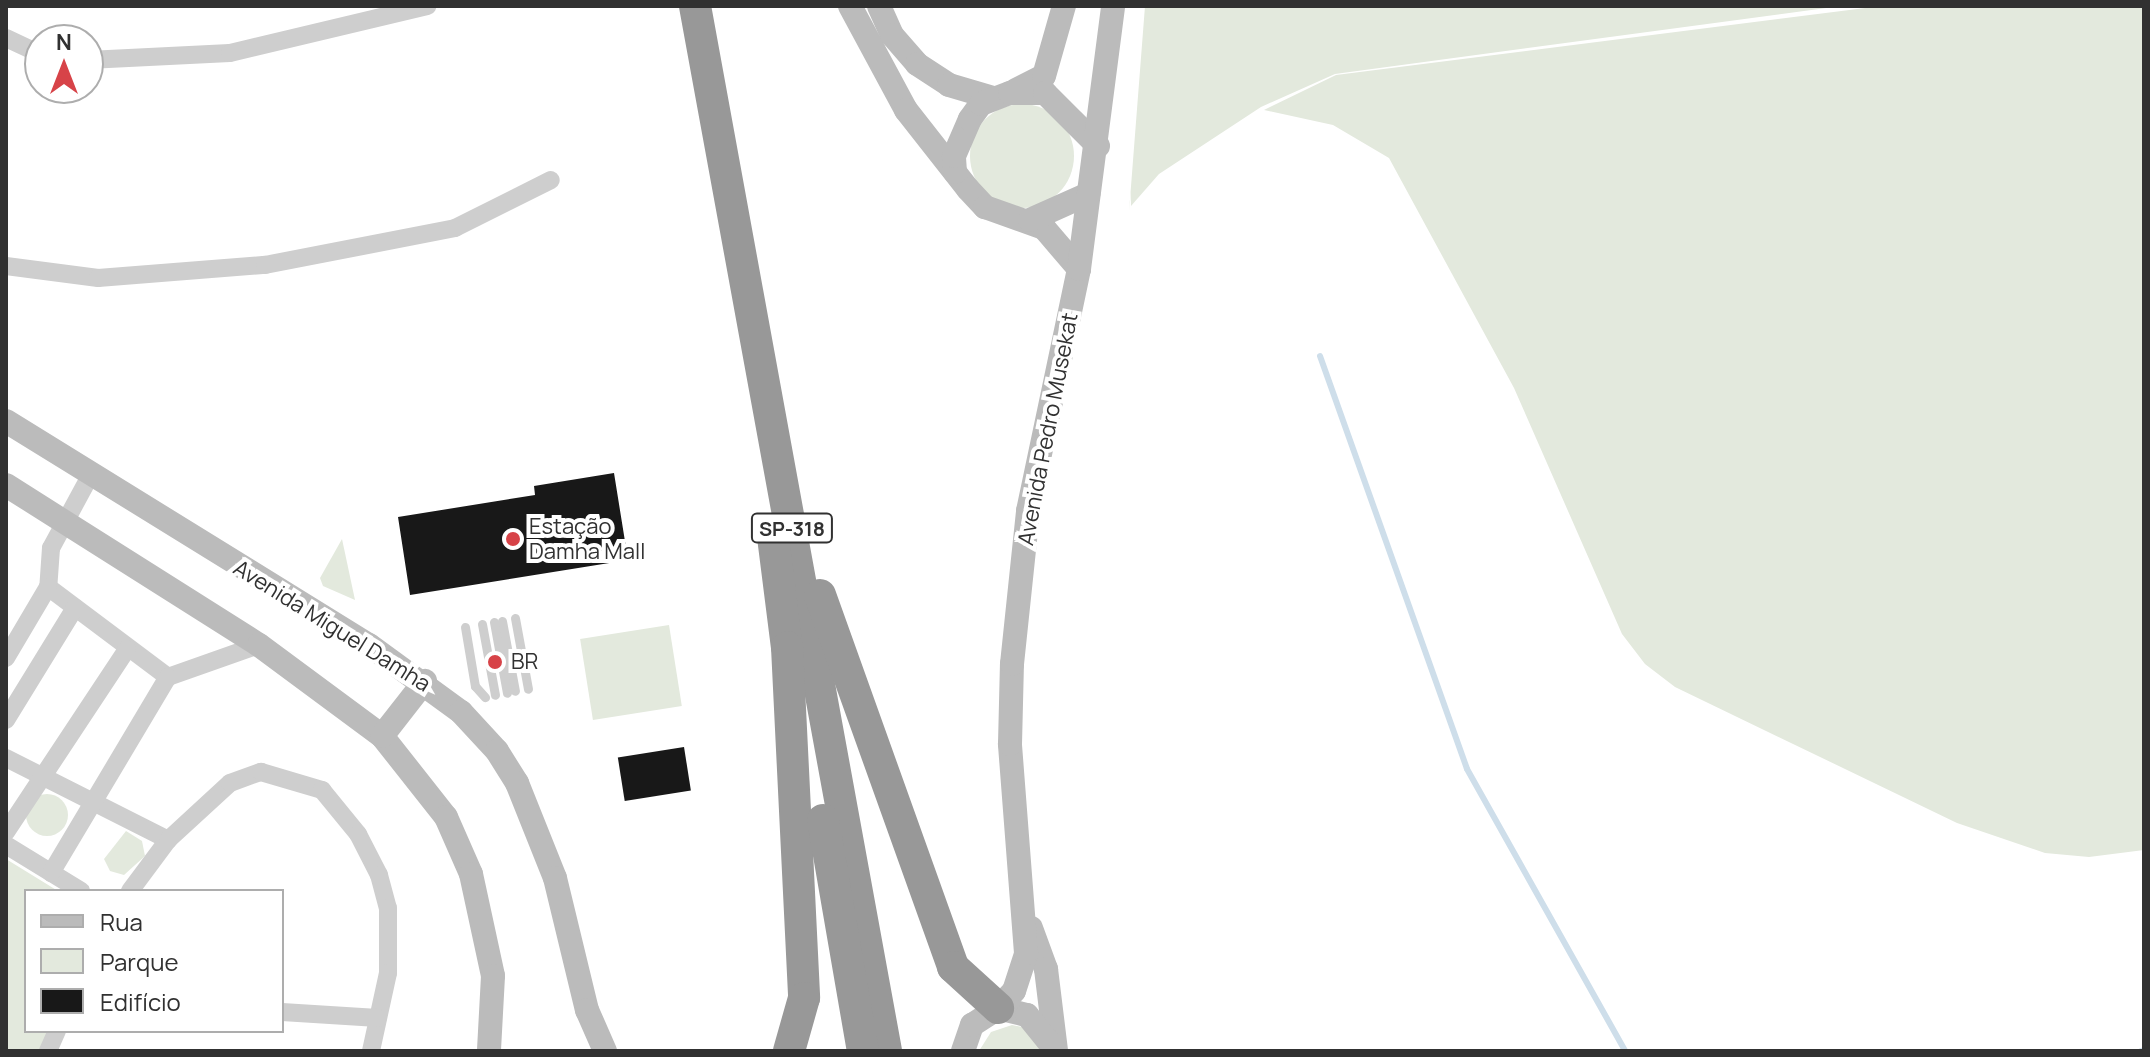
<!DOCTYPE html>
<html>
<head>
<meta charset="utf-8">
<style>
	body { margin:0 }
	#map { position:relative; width:2150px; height:1057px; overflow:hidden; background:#fff; font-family:Manrope,sans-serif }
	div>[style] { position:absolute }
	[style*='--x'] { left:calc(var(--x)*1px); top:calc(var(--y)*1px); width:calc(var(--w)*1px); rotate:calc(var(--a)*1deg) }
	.green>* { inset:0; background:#e3e9dd; transform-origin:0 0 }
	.round { border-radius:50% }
	.stream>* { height:6px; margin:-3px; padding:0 3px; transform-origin:3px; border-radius:3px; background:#cedeea }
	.building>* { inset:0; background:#181818; transform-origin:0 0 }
	.lane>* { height:9px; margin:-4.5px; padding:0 4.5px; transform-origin:4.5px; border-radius:4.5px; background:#cecece }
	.street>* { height:18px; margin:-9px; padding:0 9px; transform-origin:9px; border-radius:9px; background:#cecece }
	.secondary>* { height:24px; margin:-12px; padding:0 12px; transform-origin:12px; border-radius:12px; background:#bbb }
	.highway>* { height:32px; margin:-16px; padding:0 16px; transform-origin:16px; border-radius:16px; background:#989898 }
	.dots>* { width:22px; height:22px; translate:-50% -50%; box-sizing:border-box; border:4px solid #fff; border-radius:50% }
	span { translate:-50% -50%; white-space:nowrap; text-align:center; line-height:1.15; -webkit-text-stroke:8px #fff; paint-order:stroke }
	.shield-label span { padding:2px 6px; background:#fff; border:2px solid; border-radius:6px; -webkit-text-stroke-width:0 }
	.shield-label { font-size:20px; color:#313131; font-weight:700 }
	.street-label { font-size:22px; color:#313131 }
	.poi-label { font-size:22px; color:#313131 }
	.left { translate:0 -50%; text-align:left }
	.frame { position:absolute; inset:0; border:8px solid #313131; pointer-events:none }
	.legend { position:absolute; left:24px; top:889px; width:260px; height:144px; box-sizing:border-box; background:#fff; border:2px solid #adadad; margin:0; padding:10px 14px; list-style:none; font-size:24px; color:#313131 }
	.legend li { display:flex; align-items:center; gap:16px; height:40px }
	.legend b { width:40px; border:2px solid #adadad }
	.north { position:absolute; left:24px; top:24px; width:80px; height:80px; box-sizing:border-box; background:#fff; border:2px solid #adadad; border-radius:50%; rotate:0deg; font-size:22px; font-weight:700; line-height:32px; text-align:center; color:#313131 }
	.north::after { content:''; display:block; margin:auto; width:28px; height:36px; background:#d74348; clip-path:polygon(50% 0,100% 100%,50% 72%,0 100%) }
</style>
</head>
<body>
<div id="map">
	<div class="green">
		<i style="clip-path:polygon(1145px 6px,1841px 6px,1335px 74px,1261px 107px,1159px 174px,1131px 206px,1131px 192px,1129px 212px)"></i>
		<i style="clip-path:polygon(1881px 6px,2144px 6px,2144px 850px,2089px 857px,2045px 853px,1957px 823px,1675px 687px,1645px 664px,1622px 634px,1514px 388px,1389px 158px,1333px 125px,1264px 110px,1336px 75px)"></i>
		<i class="round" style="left:970px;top:104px;width:104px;height:104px"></i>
		<i style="clip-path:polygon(342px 539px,355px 600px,323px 586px,320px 578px)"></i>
		<i style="left:669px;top:625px;width:82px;height:90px;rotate:81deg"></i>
		<i class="round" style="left:26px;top:794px;width:42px;height:42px"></i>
		<i style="clip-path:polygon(126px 831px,142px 841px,145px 856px,124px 875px,110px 871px,104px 859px)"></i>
		<i style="clip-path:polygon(6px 859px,58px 891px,26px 891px,26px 1031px,49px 1031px,40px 1051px,6px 1051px)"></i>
		<i style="clip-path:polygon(1012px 1025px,1022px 1027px,1042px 1051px,979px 1051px,991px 1032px)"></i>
	</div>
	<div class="stream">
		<i style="--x:1320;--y:356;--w:438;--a:70.4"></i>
		<i style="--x:1467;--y:769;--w:323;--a:60.7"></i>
		<i style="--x:2141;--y:1051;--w:3;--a:-18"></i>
	</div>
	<div class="building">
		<i style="clip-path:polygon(614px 473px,628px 560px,410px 595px,398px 517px,535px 495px,534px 486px)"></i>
		<i style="left:684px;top:747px;width:44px;height:67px;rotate:81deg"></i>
	</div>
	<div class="lane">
		<i style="--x:515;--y:618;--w:72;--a:79.6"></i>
		<i style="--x:502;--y:621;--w:71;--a:79.5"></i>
		<i style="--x:494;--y:622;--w:72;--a:79.6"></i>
		<i style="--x:482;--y:624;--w:72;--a:79.6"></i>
		<i style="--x:465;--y:627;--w:60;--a:80.4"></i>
		<i style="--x:475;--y:686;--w:15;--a:48"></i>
	</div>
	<div class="street">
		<i style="--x:6;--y:38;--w:38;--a:25"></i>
		<i style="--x:88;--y:60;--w:142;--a:-2.8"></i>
		<i style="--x:230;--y:53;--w:203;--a:-13.4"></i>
		<i style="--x:6;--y:266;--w:93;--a:7.4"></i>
		<i style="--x:98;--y:278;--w:168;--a:-4.5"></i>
		<i style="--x:265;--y:265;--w:194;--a:-11"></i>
		<i style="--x:455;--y:228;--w:107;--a:-26.6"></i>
		<i style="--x:90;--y:476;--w:82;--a:118.4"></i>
		<i style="--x:51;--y:548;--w:39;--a:94"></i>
		<i style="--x:48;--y:587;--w:150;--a:36.9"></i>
		<i style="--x:168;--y:677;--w:96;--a:-19.4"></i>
		<i style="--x:6;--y:658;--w:82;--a:-59.4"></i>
		<i style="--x:6;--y:720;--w:132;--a:-58.4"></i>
		<i style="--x:6;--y:758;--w:182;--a:26.8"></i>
		<i style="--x:6;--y:832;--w:219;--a:-56.5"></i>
		<i style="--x:6;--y:845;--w:88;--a:31.5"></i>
		<i style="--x:51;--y:873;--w:228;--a:-59.2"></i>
		<i style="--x:130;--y:891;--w:64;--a:-53.3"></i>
		<i style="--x:168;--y:840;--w:84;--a:-42.6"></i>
		<i style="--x:230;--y:783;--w:33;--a:-20"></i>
		<i style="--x:261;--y:772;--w:64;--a:16.4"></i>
		<i style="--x:322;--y:790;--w:57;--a:50.7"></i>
		<i style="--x:358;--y:834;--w:46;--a:62.9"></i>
		<i style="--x:379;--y:875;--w:34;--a:75"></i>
		<i style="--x:388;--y:908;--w:65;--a:90"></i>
		<i style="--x:388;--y:973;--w:80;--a:102.3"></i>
		<i style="--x:282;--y:1012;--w:96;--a:3.6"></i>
		<i style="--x:48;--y:1051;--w:22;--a:-66"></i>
	</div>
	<div class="secondary">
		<i style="--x:850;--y:6;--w:118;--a:61.7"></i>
		<i style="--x:906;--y:110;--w:100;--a:51.9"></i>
		<i style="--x:968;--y:189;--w:25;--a:47"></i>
		<i style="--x:985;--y:207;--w:63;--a:19.6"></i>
		<i style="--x:1044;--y:228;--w:54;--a:49.5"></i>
		<i style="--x:879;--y:6;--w:32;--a:66"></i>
		<i style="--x:892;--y:35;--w:38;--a:49"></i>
		<i style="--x:917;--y:64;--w:38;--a:33"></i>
		<i style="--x:949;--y:85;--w:46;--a:16.5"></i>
		<i style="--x:1016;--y:90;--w:31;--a:-27"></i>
		<i style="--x:1044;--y:76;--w:73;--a:-74.1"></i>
		<i style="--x:955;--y:172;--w:16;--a:-94"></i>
		<i style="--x:954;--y:156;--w:40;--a:-66.6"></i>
		<i style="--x:970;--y:119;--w:19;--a:-54"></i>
		<i style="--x:981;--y:104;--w:31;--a:-21"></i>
		<i style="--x:1010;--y:93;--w:35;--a:0"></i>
		<i style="--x:1045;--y:93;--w:75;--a:45"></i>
		<i style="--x:1030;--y:220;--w:64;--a:-24.1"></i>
		<i style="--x:6;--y:421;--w:427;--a:31.7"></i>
		<i style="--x:369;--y:645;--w:114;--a:36.1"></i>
		<i style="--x:461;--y:712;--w:53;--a:47.3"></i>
		<i style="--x:497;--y:751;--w:38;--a:58"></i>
		<i style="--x:517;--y:783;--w:102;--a:68.2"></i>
		<i style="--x:555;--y:878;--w:136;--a:76.4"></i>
		<i style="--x:587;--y:1010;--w:45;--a:66.3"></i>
		<i style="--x:6;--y:485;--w:299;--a:32.3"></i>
		<i style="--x:259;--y:645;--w:153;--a:36.5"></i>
		<i style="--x:382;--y:736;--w:103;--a:51.7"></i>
		<i style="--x:446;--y:817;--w:62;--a:66.3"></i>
		<i style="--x:471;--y:874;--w:104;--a:77.8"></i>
		<i style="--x:493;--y:976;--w:75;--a:93.1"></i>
		<i style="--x:382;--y:736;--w:70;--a:-52"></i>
		<i style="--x:1031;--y:928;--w:44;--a:69.9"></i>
		<i style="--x:1046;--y:969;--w:83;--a:83"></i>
		<i style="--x:998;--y:1008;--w:23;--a:-47"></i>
		<i style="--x:1014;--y:991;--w:40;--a:-72"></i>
		<i style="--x:1026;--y:953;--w:210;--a:-94.4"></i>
		<i style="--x:1010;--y:744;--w:80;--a:-88.6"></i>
		<i style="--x:1012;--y:664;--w:154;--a:-84"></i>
		<i style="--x:1028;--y:511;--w:247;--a:-78.1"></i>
		<i style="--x:1079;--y:269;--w:265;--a:-82.6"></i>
		<i style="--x:963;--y:1051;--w:28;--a:-71"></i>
		<i style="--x:972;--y:1025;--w:31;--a:-33"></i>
		<i style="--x:998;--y:1008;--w:30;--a:14"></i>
		<i style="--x:1027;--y:1015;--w:41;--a:50.9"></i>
	</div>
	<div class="highway">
		<i style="--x:695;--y:6;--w:1062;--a:79.64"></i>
		<i style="--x:772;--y:529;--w:119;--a:82.8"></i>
		<i style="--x:787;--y:647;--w:351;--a:87.2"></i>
		<i style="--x:804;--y:998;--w:55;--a:105.8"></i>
		<i style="--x:820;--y:595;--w:395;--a:70.3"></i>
		<i style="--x:953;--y:967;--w:61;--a:42.3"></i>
		<i style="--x:823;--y:820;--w:234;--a:80.2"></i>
	</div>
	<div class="dots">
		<i style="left:513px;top:539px;background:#d74348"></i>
		<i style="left:495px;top:662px;background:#d74348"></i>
	</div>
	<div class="shield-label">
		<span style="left:792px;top:528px">SP-318</span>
	</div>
	<div class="street-label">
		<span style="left:1048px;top:429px;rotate:-79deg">Avenida Pedro Musekat</span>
		<span style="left:332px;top:626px;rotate:32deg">Avenida Miguel Damha</span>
	</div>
	<div class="poi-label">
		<span class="left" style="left:529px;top:539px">Estação<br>Damha Mall</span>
		<span class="left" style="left:511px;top:662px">BR</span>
	</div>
	<div class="frame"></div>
	<ul class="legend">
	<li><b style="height:10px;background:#bbb"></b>Rua</li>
	<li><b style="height:22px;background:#e3e9dd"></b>Parque</li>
	<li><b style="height:22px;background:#181818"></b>Edifício</li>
	</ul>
	<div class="north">N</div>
</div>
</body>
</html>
